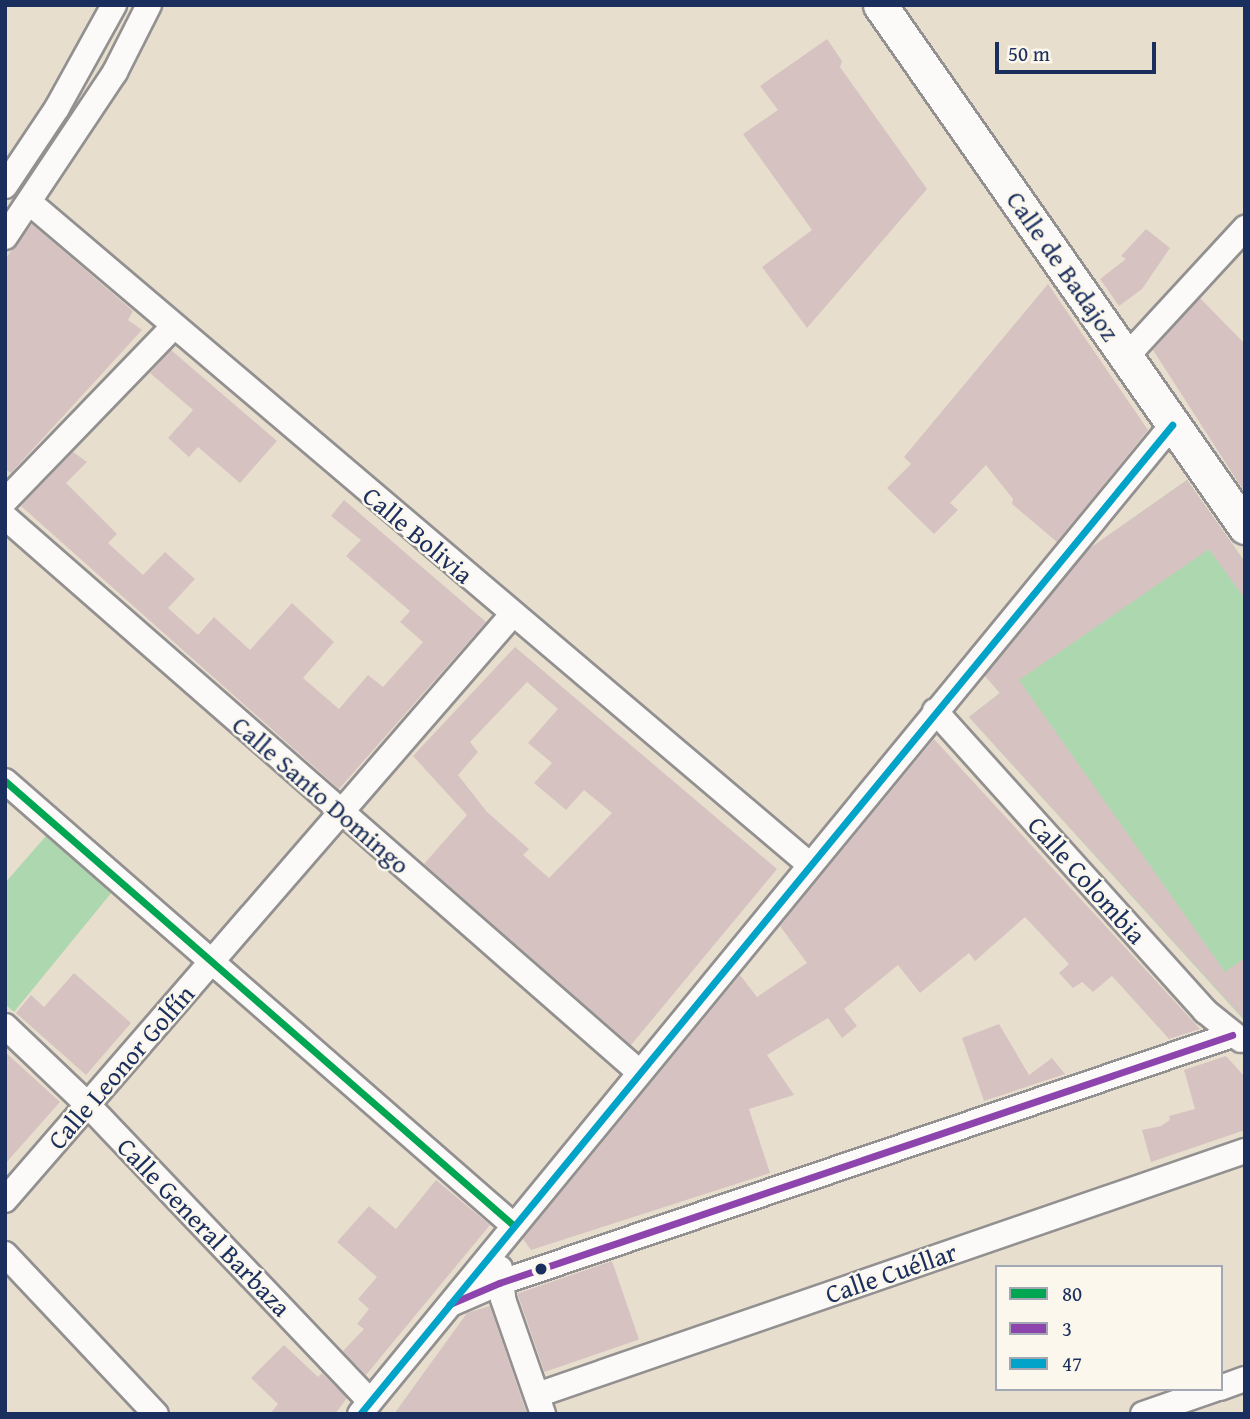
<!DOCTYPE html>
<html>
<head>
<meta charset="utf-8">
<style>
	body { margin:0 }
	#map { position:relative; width:1250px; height:1419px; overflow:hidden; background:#e8dece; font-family:"Gentium Book Plus",serif }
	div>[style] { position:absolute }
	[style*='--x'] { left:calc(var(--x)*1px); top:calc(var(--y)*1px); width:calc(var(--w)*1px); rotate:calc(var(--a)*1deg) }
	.green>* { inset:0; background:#add7ae }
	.building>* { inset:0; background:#d6c3c1; transform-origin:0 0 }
	.roads { filter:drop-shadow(2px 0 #929090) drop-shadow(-2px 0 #929090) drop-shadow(0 2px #929090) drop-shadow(0 -2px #929090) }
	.street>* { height:24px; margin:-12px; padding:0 12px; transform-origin:12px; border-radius:12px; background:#fcfaf8 }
	.secondary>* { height:33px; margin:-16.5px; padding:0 16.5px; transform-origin:16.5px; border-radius:16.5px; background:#fcfaf8 }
	.bus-1>* { height:7px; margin:-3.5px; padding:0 3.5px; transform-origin:3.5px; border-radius:3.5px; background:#00a651 }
	.bus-2>* { height:7px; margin:-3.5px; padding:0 3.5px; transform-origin:3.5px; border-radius:3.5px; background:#8e44ad }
	.bus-3>* { height:7px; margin:-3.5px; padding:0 3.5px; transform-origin:3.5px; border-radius:3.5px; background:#01a3c8 }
	.dots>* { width:19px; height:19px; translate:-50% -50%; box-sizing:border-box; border:4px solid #fbf7ec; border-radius:50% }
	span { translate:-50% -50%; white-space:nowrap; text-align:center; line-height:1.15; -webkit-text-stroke:5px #fbf7ec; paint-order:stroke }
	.street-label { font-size:26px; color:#1b2f5e }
	.frame { position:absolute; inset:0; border:7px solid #1b2f5e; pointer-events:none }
	.legend { position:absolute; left:995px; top:1265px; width:228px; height:126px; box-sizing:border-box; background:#fbf7ec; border:2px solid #a1a7b3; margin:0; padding:9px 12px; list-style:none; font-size:21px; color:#1b2f5e }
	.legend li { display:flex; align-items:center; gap:14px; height:35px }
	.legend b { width:35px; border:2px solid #a1a7b3 }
	.scale { position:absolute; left:995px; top:42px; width:161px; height:32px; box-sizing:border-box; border:4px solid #1b2f5e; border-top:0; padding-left:9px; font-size:21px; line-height:24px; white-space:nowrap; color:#1b2f5e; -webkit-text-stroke:5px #fbf7ec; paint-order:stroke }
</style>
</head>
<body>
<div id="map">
	<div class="green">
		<i style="clip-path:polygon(1187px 480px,1245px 562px,1244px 1020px,969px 717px,1000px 693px,982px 672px,1075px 559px)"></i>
		<i style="clip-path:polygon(46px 836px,112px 892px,14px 1012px,5px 1004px,5px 883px)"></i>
	</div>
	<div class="building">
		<i style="clip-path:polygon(827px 39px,842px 61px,840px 67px,927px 189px,807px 328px,762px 267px,812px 230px,743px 134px,778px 110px,760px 86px)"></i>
		<i style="clip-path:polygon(32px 224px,133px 311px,128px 320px,142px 330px,11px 473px,5px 469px,5px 259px)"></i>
		<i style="clip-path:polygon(1146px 229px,1170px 248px,1142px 289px,1119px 306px,1100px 279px,1126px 259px,1121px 256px)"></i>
		<i style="clip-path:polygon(1048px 284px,1148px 430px,1057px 542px,1012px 504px,1013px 499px,986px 465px,950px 503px,958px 510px,934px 534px,887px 488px,911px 464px,904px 457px)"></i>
		<i style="clip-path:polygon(1200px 298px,1245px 344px,1245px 493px,1153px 350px)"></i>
		<i style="clip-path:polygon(171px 350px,277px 441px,240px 483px,198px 447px,189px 457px,168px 438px,193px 410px,150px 373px)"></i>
		<i style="clip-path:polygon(73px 452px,87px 462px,66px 483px,117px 534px,108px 543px,143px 575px,165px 552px,195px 579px,168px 608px,198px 635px,214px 617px,250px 650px,292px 603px,334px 642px,303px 678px,339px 709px,368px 675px,383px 687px,423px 642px,400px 622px,410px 611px,346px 556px,361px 540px,331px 516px,344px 500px,486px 622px,339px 789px,21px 506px)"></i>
		<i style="clip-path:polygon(1187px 480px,1245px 562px,1245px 599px,1209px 549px,1019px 680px,1225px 972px,1245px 958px,1245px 1020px,969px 717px,1000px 693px,985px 676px,1090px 548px)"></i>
		<i style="clip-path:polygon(evenodd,515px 647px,777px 869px,631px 1045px,424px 864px,467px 815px,413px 756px,515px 647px,527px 682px,558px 709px,528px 743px,552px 763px,534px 783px,566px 810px,584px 790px,612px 813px,549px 878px,523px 855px,529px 849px,487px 812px,458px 775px,478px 752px,470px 742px,527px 682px)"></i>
		<i style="clip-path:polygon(934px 739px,1200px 1029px,1169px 1039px,1112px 976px,1093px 992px,1082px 982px,1073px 988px,1059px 973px,1069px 964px,1025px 917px,975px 961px,969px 953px,920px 993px,898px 965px,844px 1009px,857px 1026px,842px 1038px,828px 1018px,767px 1055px,794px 1095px,749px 1109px,770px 1173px,531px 1250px,523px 1239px,740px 975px,757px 997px,807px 963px,780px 926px)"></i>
		<i style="clip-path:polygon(74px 973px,131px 1023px,86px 1075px,16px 1013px,31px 995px,44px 1007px)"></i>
		<i style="clip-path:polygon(999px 1024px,1029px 1075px,1052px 1058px,1065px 1074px,984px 1101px,962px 1038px)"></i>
		<i style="clip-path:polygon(5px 1052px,60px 1102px,5px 1164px)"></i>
		<i style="clip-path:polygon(1226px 1056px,1245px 1077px,1245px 1130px,1151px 1162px,1142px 1130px,1161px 1126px,1170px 1120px,1169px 1116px,1195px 1109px,1184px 1070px)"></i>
		<i style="clip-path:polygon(436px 1180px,490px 1225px,366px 1375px,343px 1351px,364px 1329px,357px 1324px,369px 1309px,358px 1299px,377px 1277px,337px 1242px,369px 1206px,396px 1229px)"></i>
		<i style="left:612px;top:1261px;width:83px;height:100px;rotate:71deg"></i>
		<i style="clip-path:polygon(490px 1306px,527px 1414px,394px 1414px,467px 1313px)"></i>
		<i style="clip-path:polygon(284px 1345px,318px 1377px,322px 1373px,347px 1398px,335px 1414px,270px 1414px,278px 1404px,251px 1378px)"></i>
	</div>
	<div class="roads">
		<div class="street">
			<i style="--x:5;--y:186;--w:94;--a:-56.3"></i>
			<i style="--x:57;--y:108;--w:118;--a:-61"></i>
			<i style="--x:29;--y:202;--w:1024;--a:40.33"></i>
			<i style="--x:5;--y:237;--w:198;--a:-56.3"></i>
			<i style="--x:115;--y:72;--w:75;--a:-63.1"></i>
			<i style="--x:1126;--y:357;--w:176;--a:-47.3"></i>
			<i style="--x:5;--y:501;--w:240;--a:-46"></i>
			<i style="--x:5;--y:517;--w:841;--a:41.19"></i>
			<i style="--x:935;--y:711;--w:404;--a:48"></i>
			<i style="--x:1205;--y:1011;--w:46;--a:38.9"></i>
			<i style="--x:5;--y:781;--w:675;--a:41.15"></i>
			<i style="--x:5;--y:1026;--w:115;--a:43.6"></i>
			<i style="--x:88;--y:1105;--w:409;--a:46.4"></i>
			<i style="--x:5;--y:1200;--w:774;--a:-49.09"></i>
			<i style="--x:5;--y:1254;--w:220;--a:46.7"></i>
			<i style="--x:500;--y:1268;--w:31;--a:84"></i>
			<i style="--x:503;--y:1299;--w:122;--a:70.8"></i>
			<i style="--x:453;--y:1303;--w:50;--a:-23.5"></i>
			<i style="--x:499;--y:1283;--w:774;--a:-18.69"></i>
			<i style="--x:1220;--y:1388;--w:27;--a:-20"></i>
			<i style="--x:537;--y:1395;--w:749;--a:-19.02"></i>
			<i style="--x:360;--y:1414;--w:1280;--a:-50.61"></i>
			<i style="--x:1143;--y:1414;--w:76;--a:-19.1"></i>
		</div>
		<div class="secondary">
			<i style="--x:880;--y:5;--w:637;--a:55.04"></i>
		</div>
	</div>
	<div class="bus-1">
		<i style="--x:5;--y:781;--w:675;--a:41.15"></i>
	</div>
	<div class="bus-2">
		<i style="--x:450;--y:1304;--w:53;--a:-23.2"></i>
		<i style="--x:499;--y:1283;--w:774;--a:-18.69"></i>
	</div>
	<div class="bus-3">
		<i style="--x:360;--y:1414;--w:1280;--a:-50.61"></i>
	</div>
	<div class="dots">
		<i style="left:541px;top:1269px;background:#1b2f5e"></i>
	</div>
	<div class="street-label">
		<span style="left:1063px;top:266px;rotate:55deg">Calle de Badajoz</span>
		<span style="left:418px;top:535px;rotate:40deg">Calle Bolivia</span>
		<span style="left:321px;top:795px;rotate:41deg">Calle Santo Domingo</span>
		<span style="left:1087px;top:880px;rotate:48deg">Calle Colombia</span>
		<span style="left:121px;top:1067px;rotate:-49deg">Calle Leonor Golfín</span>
		<span style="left:204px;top:1227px;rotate:46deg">Calle General Barbaza</span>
		<span style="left:891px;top:1273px;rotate:-19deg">Calle Cuéllar</span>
	</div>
	<div class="frame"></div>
	<ul class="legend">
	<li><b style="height:9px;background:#00a651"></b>80</li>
	<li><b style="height:9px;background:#8e44ad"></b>3</li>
	<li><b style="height:9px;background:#01a3c8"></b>47</li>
	</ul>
	<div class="scale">50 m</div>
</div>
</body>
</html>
